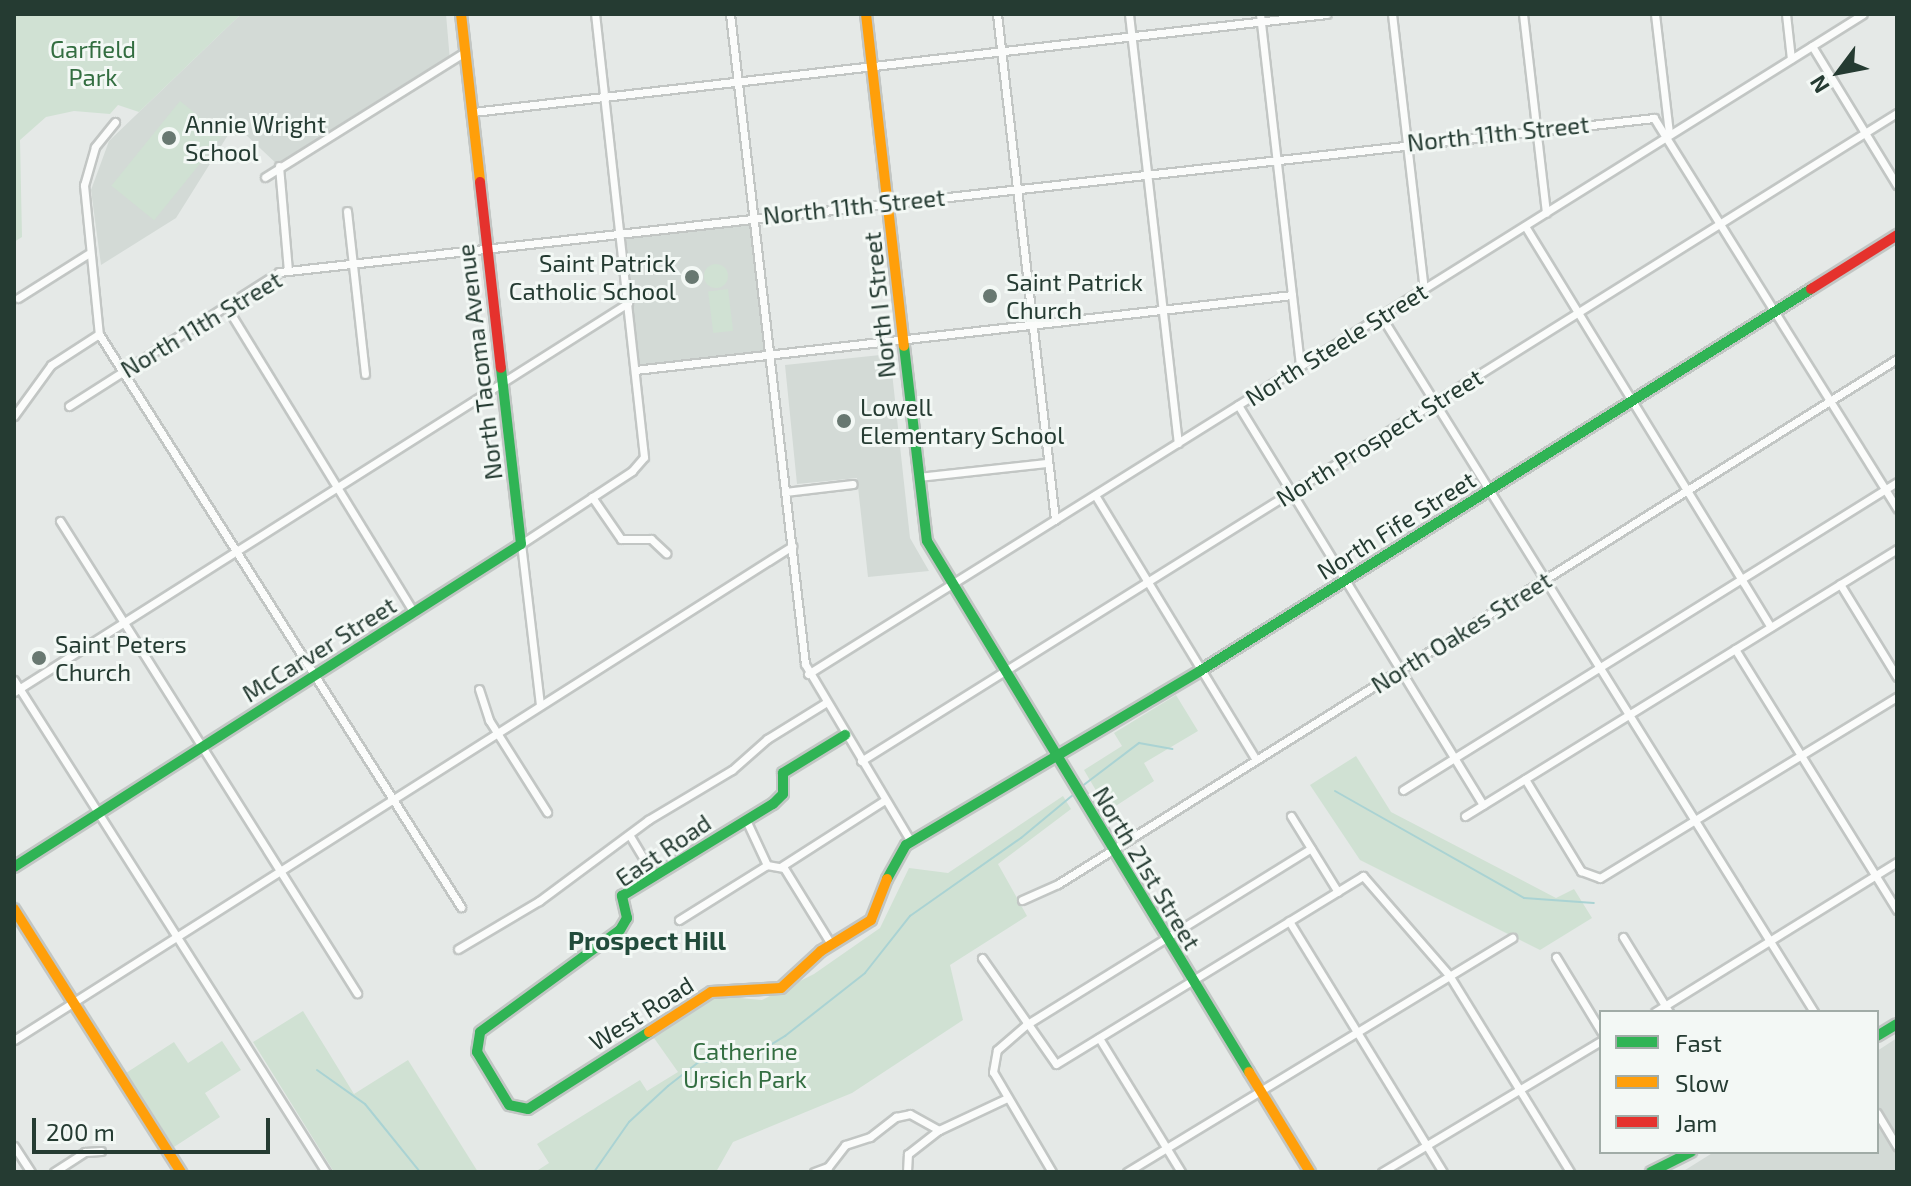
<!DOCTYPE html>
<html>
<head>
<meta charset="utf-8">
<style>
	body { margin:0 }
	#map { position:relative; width:1911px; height:1186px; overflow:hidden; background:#e5e9e7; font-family:"Exo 2",sans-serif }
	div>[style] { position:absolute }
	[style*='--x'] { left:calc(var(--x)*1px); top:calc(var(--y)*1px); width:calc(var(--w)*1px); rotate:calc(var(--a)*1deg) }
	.built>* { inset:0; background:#d3dad6; transform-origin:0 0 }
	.green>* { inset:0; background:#d0e1d3; transform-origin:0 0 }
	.round { border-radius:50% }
	.stream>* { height:2px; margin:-1px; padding:0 1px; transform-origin:1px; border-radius:1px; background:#aad3d3 }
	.roads { filter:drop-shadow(2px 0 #c2c6c4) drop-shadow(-2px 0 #c2c6c4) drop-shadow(0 2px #c2c6c4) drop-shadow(0 -2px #c2c6c4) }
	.street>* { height:7px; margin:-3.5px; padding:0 3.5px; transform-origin:3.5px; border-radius:3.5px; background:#fbfcfb }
	.fast>* { height:10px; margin:-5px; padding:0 5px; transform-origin:5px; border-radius:5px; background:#30b455 }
	.slow>* { height:10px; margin:-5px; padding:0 5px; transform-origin:5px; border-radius:5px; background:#ff9f0a }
	.jam>* { height:10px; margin:-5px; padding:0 5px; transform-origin:5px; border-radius:5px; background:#e5322d }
	.dots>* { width:22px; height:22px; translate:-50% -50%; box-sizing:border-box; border:4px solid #f3f8f5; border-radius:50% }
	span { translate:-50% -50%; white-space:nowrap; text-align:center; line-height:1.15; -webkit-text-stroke:6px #f3f8f5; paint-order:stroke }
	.park-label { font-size:24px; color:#336e41 }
	.poi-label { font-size:24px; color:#253b32 }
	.left { translate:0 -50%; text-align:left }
	.right { translate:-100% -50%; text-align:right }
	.street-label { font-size:24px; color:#253b32 }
	.neighbourhood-label { font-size:26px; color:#224b3b; font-weight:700 }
	.frame { position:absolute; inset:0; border:16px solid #253b32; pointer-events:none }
	.legend { position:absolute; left:1599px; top:1010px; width:280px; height:144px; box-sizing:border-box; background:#f3f8f5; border:2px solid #a1aca7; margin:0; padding:10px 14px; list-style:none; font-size:24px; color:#253b32 }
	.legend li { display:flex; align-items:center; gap:16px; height:40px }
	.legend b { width:40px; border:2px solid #a1aca7 }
	.north { position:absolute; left:1799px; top:32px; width:80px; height:80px; -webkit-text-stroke:6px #f3f8f5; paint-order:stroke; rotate:238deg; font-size:22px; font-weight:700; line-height:32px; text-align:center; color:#253b32 }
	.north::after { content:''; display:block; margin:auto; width:28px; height:36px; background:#253b32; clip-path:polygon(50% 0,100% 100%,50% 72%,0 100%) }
	.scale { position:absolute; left:32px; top:1118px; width:238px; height:36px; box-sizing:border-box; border:4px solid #253b32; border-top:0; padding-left:10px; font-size:24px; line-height:28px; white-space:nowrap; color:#253b32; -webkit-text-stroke:6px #f3f8f5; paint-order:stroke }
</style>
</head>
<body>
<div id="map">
	<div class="built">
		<i style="clip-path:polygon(241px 14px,446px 14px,450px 61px,279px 166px,245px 134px,228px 135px,176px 218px,101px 265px,91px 190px,109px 141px)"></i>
		<i style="left:753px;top:217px;width:139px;height:134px;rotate:83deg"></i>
		<i style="clip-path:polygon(890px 354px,910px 538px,929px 571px,868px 577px,857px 478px,797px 484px,785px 365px)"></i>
		<i style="clip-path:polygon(1897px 1038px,1897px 1172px,1682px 1172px,1714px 1152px,1877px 1152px,1877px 1051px)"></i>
	</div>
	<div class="green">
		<i style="clip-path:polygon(14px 14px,241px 14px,139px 112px,118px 105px,110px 114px,74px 111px,46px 117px,20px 140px,22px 237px,14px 242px)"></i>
		<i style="left:180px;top:101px;width:55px;height:109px;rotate:39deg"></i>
		<i class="round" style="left:704px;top:264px;width:24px;height:24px"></i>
		<i style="left:728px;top:289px;width:42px;height:20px;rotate:83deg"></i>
		<i style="clip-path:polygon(1176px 695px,1198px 731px,1144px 763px,1154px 781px,1108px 811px,1084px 770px,1122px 746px,1114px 733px)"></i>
		<i style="clip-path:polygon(1356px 756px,1391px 812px,1556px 898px,1574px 889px,1592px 918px,1540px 950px,1360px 860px,1310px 785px)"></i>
		<i style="clip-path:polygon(1063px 796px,1071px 809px,998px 864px,1027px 916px,950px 965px,963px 1020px,852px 1093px,733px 1142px,716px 1172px,535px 1172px,549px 1163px,537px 1144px,640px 1080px,647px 1091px,678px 1072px,649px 1031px,706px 995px,762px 1000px,814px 974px,880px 928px,909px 868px,948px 873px)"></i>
		<i style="clip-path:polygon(303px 1011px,354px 1094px,408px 1060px,478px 1172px,334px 1172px,253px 1042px)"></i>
		<i style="clip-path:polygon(222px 1041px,241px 1070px,205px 1093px,220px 1117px,174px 1147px,126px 1073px,174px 1042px,188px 1063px)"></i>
	</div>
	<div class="stream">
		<i style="--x:1081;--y:787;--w:73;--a:-37.2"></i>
		<i style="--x:1139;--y:743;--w:34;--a:10"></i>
		<i style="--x:1335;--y:791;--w:217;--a:29.5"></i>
		<i style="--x:1524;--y:898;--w:70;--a:4.1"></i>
		<i style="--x:317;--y:1070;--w:59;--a:35.3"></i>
		<i style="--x:365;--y:1104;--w:87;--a:51"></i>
		<i style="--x:594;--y:1172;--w:61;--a:-55"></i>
		<i style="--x:629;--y:1122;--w:53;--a:-42.7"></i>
		<i style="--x:668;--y:1086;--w:39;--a:-38"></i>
		<i style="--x:699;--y:1062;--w:47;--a:-2.4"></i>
		<i style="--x:746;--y:1060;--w:46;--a:-31.6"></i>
		<i style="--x:785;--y:1036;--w:102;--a:-38.2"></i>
		<i style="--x:865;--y:973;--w:73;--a:-51.7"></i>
		<i style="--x:910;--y:916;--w:136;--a:-35.1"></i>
		<i style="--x:1021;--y:838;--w:69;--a:-39.7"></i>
	</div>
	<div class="roads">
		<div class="street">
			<i style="--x:730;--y:14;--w:654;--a:83.42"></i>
			<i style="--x:805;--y:664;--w:207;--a:59.2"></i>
			<i style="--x:997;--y:14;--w:509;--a:83.46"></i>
			<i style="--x:1129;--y:14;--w:432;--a:83.5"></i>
			<i style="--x:1260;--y:14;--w:354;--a:83.5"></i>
			<i style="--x:1392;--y:14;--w:277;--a:83.4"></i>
			<i style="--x:1523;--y:14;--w:200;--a:83.4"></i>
			<i style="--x:1655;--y:14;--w:121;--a:83.3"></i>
			<i style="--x:1786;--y:14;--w:45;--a:83.7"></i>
			<i style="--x:1812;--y:46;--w:163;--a:58.6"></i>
			<i style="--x:473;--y:112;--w:859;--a:-6.55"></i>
			<i style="--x:115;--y:122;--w:32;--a:129"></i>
			<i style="--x:95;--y:147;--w:40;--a:106"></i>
			<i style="--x:84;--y:185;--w:150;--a:84.3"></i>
			<i style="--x:99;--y:334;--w:678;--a:57.72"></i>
			<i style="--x:279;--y:166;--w:105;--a:85.1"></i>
			<i style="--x:265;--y:177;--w:236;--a:-32"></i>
			<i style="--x:347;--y:211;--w:164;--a:83.7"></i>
			<i style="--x:1525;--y:226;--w:470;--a:58.5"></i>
			<i style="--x:18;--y:298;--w:83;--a:-32.2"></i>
			<i style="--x:226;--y:306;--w:360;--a:58.5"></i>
			<i style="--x:1381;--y:316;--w:820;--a:58.11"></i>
			<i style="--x:635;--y:370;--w:661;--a:-6.51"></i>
			<i style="--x:1238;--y:405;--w:469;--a:58.5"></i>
			<i style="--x:69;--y:406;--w:249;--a:-32.5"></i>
			<i style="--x:279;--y:272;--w:1384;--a:-6.39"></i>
			<i style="--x:1654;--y:118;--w:460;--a:58.1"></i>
			<i style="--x:14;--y:416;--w:63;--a:-54"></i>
			<i style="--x:51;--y:365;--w:57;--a:-32.9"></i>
			<i style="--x:918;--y:477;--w:129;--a:-6.2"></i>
			<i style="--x:785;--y:492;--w:68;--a:-6.7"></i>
			<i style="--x:1095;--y:495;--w:310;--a:58.7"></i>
			<i style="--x:592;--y:497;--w:51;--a:55.4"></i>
			<i style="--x:621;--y:539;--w:30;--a:0"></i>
			<i style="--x:651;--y:539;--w:21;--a:43"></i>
			<i style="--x:60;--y:521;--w:558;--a:57.82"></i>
			<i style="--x:1840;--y:584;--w:109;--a:58.5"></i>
			<i style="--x:1735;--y:649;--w:307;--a:58.2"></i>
			<i style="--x:808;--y:674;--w:1244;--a:-32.03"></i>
			<i style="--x:14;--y:680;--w:583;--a:57.62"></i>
			<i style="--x:479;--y:689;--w:33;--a:72"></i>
			<i style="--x:489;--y:720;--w:109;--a:57.8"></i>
			<i style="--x:14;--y:692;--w:727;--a:-32.36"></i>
			<i style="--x:540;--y:705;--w:162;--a:-96.7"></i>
			<i style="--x:521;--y:544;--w:133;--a:-33.3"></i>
			<i style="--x:632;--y:471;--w:18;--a:-49"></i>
			<i style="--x:644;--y:457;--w:446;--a:-96.3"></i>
			<i style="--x:861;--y:761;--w:1222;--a:-32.03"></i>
			<i style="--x:1525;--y:779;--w:108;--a:58.7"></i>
			<i style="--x:1581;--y:871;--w:20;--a:20"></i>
			<i style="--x:1600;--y:878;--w:348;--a:-31.4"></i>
			<i style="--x:1403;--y:790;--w:582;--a:-31.94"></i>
			<i style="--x:1291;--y:816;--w:89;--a:58.3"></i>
			<i style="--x:1465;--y:816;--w:508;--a:-31.72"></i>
			<i style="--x:746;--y:820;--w:50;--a:65"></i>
			<i style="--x:767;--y:865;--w:17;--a:10"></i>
			<i style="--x:784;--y:868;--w:89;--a:58.3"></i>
			<i style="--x:630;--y:836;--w:47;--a:59"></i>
			<i style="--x:782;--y:866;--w:122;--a:-32.7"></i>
			<i style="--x:1022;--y:900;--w:39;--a:-24"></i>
			<i style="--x:1058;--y:884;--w:990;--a:-32.04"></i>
			<i style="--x:679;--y:920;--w:104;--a:-32"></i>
			<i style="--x:1289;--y:921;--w:294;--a:58.5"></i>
			<i style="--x:1623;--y:937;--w:88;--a:58.5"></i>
			<i style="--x:458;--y:949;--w:94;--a:-30.7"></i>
			<i style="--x:539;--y:901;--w:136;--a:-36.6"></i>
			<i style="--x:648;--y:820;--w:98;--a:-30.8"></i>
			<i style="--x:732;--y:770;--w:47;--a:-41.5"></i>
			<i style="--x:767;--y:739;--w:68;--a:-31.8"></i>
			<i style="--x:1556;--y:957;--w:87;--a:58.7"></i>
			<i style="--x:982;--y:958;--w:129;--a:55.1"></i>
			<i style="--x:1056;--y:1064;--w:360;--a:-31.5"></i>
			<i style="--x:1363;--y:876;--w:131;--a:49"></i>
			<i style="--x:1449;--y:975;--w:231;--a:58.4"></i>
			<i style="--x:1655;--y:1012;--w:285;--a:-31.8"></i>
			<i style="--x:1099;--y:1038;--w:157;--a:58.5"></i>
			<i style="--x:14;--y:1040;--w:922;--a:-32.41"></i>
			<i style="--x:1877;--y:1113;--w:39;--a:59"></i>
			<i style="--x:14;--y:1146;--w:31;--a:57"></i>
			<i style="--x:54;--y:1172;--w:37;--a:-33"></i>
			<i style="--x:85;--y:1152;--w:16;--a:-4"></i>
			<i style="--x:814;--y:1172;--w:15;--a:-20"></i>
			<i style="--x:828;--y:1167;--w:28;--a:-52"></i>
			<i style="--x:845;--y:1145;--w:26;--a:-18"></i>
			<i style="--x:870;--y:1137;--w:33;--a:-38"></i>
			<i style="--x:896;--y:1117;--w:14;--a:-12"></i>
			<i style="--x:910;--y:1114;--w:33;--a:29"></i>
			<i style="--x:907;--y:1172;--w:18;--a:-87"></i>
			<i style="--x:908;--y:1154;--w:39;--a:-38"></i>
			<i style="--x:939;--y:1130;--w:75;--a:-25.2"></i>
			<i style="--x:1052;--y:1172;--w:116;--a:-120.5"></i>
			<i style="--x:993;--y:1072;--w:22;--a:-80"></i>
			<i style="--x:997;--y:1050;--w:38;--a:-41"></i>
			<i style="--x:1026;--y:1025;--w:335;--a:-31.8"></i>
			<i style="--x:1127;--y:1172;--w:451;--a:-31.3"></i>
			<i style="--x:1382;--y:1172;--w:255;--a:-30.9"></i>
		</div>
		<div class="fast">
			<i style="--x:904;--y:346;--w:196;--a:83.3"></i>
			<i style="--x:927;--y:541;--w:621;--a:58.77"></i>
			<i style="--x:14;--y:867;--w:601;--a:-32.5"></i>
			<i style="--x:521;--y:544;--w:177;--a:-96.5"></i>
			<i style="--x:887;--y:879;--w:39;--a:-61"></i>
			<i style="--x:906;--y:845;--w:342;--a:-30.6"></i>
			<i style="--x:1200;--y:671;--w:721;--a:-32.01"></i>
			<i style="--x:649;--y:1032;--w:143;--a:147.5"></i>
			<i style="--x:528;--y:1109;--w:19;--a:-168"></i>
			<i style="--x:509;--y:1105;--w:62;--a:-121.1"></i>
			<i style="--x:477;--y:1052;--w:20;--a:-81"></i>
			<i style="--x:480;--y:1032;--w:173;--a:-36.1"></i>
			<i style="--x:620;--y:930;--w:14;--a:-60"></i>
			<i style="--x:627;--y:918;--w:23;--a:-103"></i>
			<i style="--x:622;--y:896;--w:177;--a:-31.4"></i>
			<i style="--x:773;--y:804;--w:14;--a:-45"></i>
			<i style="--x:783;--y:794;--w:21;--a:-90"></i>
			<i style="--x:783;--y:773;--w:73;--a:-31.5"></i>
			<i style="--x:1877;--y:1036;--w:23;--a:-31"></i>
			<i style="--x:1651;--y:1172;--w:45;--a:-26.6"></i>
		</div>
		<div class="slow">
			<i style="--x:461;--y:14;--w:169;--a:83.5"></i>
			<i style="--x:866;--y:14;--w:334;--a:83.5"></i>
			<i style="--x:14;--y:909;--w:312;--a:57.6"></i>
			<i style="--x:649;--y:1032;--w:74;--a:-32.8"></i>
			<i style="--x:711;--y:992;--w:70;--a:-3.3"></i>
			<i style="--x:781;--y:988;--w:54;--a:-42.8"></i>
			<i style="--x:821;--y:951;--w:59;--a:-31.8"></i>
			<i style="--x:871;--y:920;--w:44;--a:-68.7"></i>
			<i style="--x:1249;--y:1072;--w:117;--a:58.6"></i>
		</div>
		<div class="jam">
			<i style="--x:480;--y:182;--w:187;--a:83.6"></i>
			<i style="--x:1811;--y:289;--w:102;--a:-32.1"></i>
		</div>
	</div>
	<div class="dots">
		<i style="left:169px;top:138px;background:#687871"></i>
		<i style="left:692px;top:277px;background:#687871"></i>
		<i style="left:990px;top:296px;background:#687871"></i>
		<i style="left:844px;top:421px;background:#687871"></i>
		<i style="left:39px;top:658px;background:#687871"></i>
	</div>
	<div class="park-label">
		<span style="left:93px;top:63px">Garfield<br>Park</span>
		<span style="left:745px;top:1065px">Catherine<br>Ursich Park</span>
	</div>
	<div class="poi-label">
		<span class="left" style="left:185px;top:138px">Annie Wright<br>School</span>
		<span class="right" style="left:676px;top:277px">Saint Patrick<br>Catholic School</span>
		<span class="left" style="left:1006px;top:296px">Saint Patrick<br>Church</span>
		<span class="left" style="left:860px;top:421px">Lowell<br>Elementary School</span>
		<span class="left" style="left:55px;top:658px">Saint Peters<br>Church</span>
	</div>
	<div class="street-label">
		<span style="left:1498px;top:133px;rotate:-6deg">North 11th Street</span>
		<span style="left:854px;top:206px;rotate:-6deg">North 11th Street</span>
		<span style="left:879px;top:305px;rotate:-96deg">North I Street</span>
		<span style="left:201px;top:324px;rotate:-31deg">North 11th Street</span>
		<span style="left:1336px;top:344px;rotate:-32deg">North Steele Street</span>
		<span style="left:479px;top:362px;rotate:-97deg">North Tacoma Avenue</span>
		<span style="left:1379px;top:437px;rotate:-32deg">North Prospect Street</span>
		<span style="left:1396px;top:525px;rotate:-32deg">North Fife Street</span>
		<span style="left:1461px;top:632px;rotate:-32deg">North Oakes Street</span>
		<span style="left:319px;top:649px;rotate:-32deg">McCarver Street</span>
		<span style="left:663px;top:850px;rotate:-34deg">East Road</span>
		<span style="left:1147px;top:868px;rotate:59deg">North 21st Street</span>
		<span style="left:641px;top:1013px;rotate:-32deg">West Road</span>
	</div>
	<div class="neighbourhood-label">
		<span style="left:647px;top:940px">Prospect Hill</span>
	</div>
	<div class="frame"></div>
	<ul class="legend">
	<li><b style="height:10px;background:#30b455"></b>Fast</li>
	<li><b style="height:10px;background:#ff9f0a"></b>Slow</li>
	<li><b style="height:10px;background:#e5322d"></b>Jam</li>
	</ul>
	<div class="north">N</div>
	<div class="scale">200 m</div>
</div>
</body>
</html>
